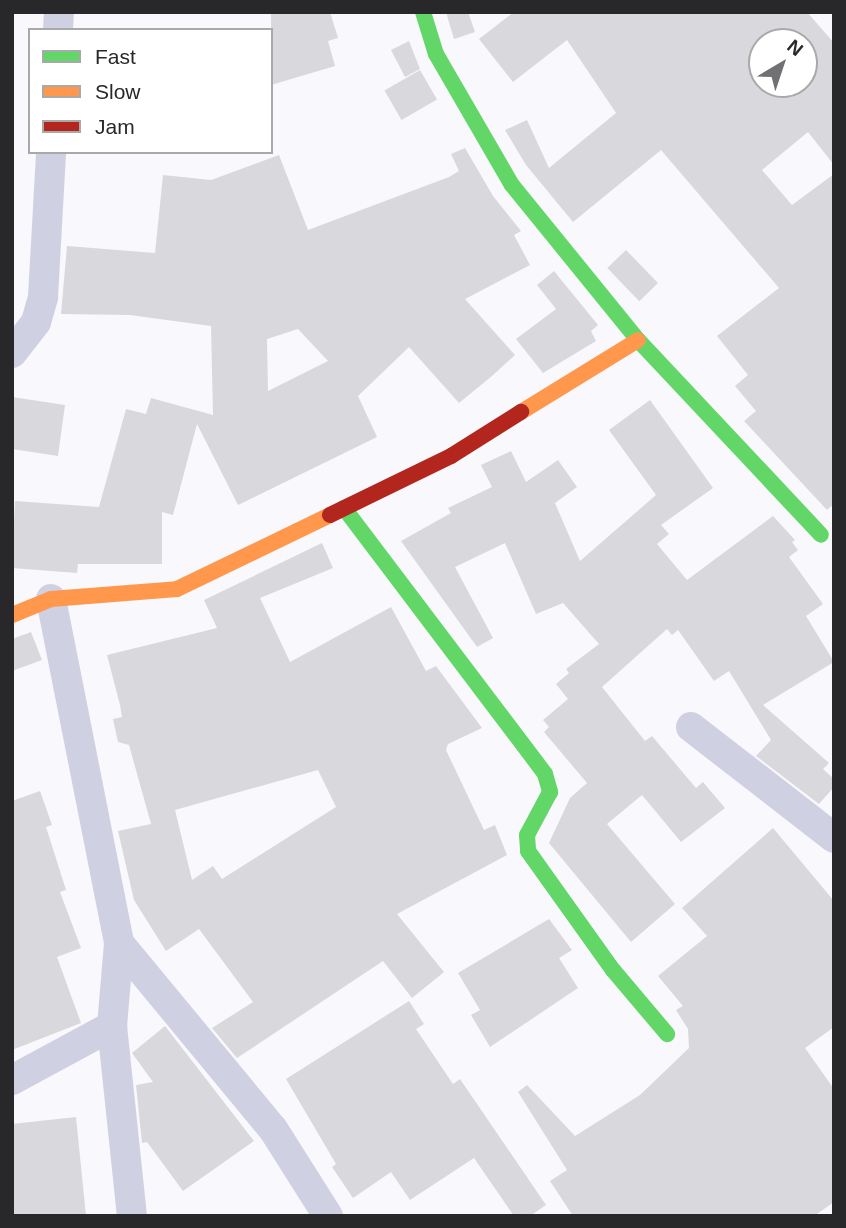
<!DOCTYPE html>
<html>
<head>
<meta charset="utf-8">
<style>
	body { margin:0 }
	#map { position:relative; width:846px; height:1228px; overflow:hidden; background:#f8f8fd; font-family:Helvetica,sans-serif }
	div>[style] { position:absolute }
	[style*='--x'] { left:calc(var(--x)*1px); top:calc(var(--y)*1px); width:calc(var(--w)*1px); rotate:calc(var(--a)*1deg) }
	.building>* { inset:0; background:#d9d9dd; transform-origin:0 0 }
	.street>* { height:30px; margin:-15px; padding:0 15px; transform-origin:15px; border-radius:15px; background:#d0d0e3 }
	.fast>* { height:16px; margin:-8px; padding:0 8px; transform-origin:8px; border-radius:8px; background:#63d668 }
	.slow>* { height:16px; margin:-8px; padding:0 8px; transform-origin:8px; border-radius:8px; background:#ff974d }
	.jam>* { height:16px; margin:-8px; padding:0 8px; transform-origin:8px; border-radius:8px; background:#b3261e }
	span { translate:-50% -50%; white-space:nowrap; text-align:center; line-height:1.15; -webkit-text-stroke:7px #fff; paint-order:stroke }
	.frame { position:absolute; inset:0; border:14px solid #28282b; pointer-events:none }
	.legend { position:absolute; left:28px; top:28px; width:245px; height:126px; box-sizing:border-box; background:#fff; border:2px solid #a9a9aa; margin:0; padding:9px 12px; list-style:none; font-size:21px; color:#28282b }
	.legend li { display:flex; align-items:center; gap:14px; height:35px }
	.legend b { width:35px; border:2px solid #a9a9aa }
	.north { position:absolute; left:748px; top:28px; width:70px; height:70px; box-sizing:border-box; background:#fff; border:2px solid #a9a9aa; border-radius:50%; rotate:39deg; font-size:19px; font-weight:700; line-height:28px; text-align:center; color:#28282b }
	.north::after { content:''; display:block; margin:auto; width:24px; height:32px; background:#717174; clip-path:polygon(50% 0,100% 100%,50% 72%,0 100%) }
</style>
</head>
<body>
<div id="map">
	<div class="building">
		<i style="clip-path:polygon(271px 12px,330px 12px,338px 38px,328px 41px,335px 66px,271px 85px)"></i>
		<i style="clip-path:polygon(446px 12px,468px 12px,475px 32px,454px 39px)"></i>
		<i style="clip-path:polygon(evenodd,514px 12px,807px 12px,834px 43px,834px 165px,808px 132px,762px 170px,792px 205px,834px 174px,834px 504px,827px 510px,744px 421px,756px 411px,735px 386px,748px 375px,717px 336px,779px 288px,661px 150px,573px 222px,526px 165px,505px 130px,527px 120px,549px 168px,616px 113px,567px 40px,513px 82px,479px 39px,514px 12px,762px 42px,804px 42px,804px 84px,762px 84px,762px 42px)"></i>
		<i style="clip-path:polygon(409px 41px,420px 69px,405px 77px,391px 50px)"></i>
		<i style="left:420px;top:70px;width:34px;height:41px;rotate:60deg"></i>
		<i style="clip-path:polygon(evenodd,465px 148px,493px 196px,521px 231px,514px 235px,530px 265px,465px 299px,515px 355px,492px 376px,459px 403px,409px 347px,358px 396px,377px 437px,238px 505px,197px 424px,173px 515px,162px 512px,162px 564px,78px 564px,77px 573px,12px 568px,15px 501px,99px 507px,126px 409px,146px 414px,151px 398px,213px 415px,211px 326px,130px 315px,61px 314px,67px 246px,155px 253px,163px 175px,211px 180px,279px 155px,308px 230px,449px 177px,459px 171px,451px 154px,465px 148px,298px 329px,328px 361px,268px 391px,267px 339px,298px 329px)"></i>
		<i style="left:626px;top:250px;width:46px;height:26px;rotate:46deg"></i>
		<i style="clip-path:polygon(554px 271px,598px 325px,591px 331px,596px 341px,543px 373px,516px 339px,556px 309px,537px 285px)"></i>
		<i style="clip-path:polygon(12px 397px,65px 405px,58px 456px,12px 449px)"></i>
		<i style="clip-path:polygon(650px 400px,713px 488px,661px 525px,669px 534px,657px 544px,687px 580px,773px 516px,795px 540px,792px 542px,798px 550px,789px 557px,823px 604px,806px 616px,834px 662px,763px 705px,829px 763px,823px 769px,834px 779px,834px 787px,819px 804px,756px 756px,771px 740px,729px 671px,714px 681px,678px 630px,672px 635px,667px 629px,602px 687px,645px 741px,652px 736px,696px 788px,703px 782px,725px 808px,681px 842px,642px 795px,607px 824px,675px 904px,631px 942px,549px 843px,570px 798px,587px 783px,544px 732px,549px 727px,543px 720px,568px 699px,556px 684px,569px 673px,566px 669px,599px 644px,563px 603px,536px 614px,505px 543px,455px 567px,493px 638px,477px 647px,401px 541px,451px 513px,448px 508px,492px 487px,481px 465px,511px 451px,526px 482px,558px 460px,577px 487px,555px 503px,580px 561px,656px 495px,609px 430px)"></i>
		<i style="clip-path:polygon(evenodd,322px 543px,333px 568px,260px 598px,290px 662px,391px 607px,426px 671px,436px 666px,482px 728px,448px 744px,446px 750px,484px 830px,495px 825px,507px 855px,397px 914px,444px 972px,412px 998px,383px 961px,237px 1058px,212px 1028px,253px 1002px,199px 929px,166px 951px,134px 900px,118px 831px,151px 824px,129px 745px,118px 742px,113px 719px,122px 717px,120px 705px,107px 655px,217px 628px,204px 600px,322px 543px,318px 770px,336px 807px,222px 879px,213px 866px,192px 880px,175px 810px,318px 770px)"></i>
		<i style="clip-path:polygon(31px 632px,42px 660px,12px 671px,12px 639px)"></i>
		<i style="clip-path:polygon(40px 791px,52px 825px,46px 827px,66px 890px,60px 892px,81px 948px,57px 957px,81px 1023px,12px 1050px,12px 801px)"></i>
		<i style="clip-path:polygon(773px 828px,834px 901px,834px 1027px,805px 1048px,834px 1089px,834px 1202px,814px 1216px,573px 1216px,550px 1181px,567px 1170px,518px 1092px,527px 1085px,575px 1136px,640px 1095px,689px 1048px,688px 1029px,676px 1010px,683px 1006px,658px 976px,707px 936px,682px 908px)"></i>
		<i style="clip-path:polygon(549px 919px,572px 950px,559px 958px,578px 988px,490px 1047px,471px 1015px,480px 1010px,458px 973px)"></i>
		<i style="clip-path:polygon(409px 1001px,424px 1024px,416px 1029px,453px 1084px,460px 1079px,546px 1205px,530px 1216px,514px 1216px,474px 1158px,410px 1200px,391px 1172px,353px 1198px,332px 1167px,336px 1164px,286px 1079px)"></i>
		<i style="clip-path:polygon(165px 1026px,254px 1141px,183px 1191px,147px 1142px,142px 1143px,136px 1085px,153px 1082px,132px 1053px)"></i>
		<i style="clip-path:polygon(76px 1117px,86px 1216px,12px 1216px,12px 1124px)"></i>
	</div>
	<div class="street">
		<i style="--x:58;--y:30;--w:18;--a:-87"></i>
		<i style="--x:12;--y:353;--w:39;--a:-52"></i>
		<i style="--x:36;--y:322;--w:26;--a:-74"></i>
		<i style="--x:43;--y:297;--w:145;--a:-86.8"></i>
		<i style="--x:51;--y:599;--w:351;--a:78.8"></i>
		<i style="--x:119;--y:943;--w:83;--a:94.8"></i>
		<i style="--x:112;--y:1026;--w:191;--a:84"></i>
		<i style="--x:691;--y:727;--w:181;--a:37.8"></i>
		<i style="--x:119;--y:943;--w:241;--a:50.4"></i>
		<i style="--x:273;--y:1129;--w:103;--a:57.7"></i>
		<i style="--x:12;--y:1080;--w:114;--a:-28.4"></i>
	</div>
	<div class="fast">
		<i style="--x:423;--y:12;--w:44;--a:72.8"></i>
		<i style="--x:436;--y:54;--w:151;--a:59.9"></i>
		<i style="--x:512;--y:185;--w:200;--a:50.9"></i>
		<i style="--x:638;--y:340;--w:267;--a:46.8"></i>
		<i style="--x:344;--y:508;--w:333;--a:52.9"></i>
		<i style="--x:545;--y:774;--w:19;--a:74"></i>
		<i style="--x:550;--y:792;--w:49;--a:118.1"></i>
		<i style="--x:527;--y:835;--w:16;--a:86"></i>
		<i style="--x:528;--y:851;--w:146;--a:54.5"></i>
		<i style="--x:613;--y:970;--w:84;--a:49.8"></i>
	</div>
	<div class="slow">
		<i style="--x:521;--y:412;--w:137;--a:-31.6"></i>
		<i style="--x:12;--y:615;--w:42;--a:-22.3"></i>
		<i style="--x:51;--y:599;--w:126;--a:-4.5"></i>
		<i style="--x:177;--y:589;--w:170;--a:-25.8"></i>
	</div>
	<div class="jam">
		<i style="--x:330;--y:515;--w:135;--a:-26"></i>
		<i style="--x:451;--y:456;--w:83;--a:-32.2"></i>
	</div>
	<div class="frame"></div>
	<ul class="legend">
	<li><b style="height:9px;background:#63d668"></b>Fast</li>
	<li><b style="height:9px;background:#ff974d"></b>Slow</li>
	<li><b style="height:9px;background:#b3261e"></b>Jam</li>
	</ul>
	<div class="north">N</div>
</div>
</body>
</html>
